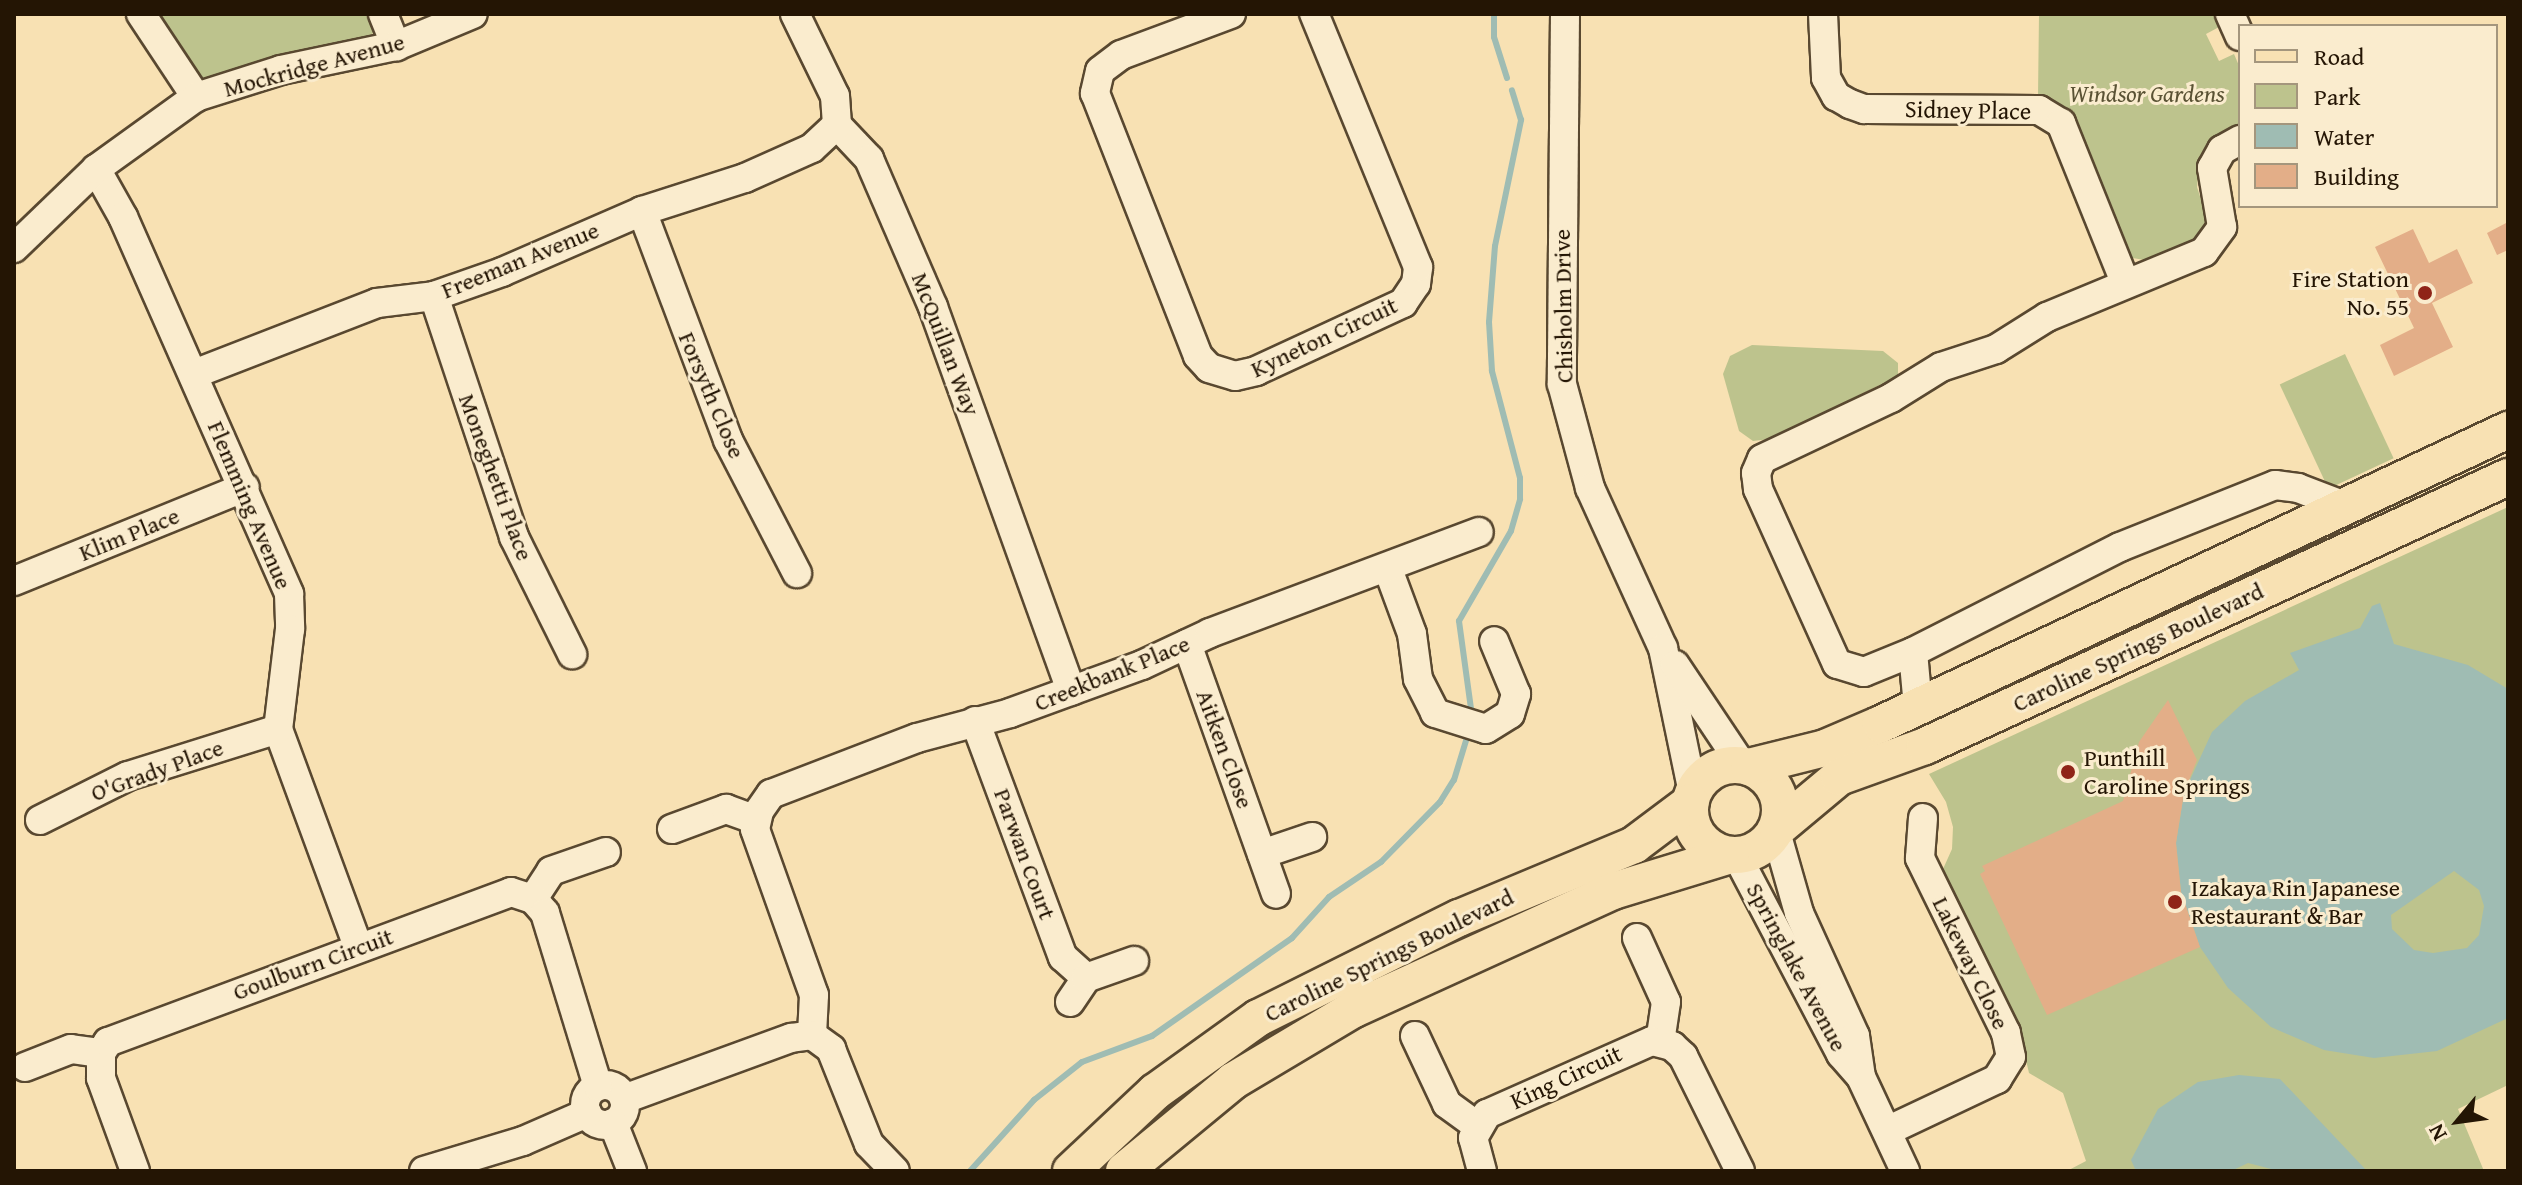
<!DOCTYPE html>
<html>
<head>
<meta charset="utf-8">
<style>
	body { margin:0 }
	#map { position:relative; width:2522px; height:1185px; overflow:hidden; background:#f8e1b3; font-family:"Gentium Book Plus",serif }
	div>[style] { position:absolute }
	[style*='--x'] { left:calc(var(--x)*1px); top:calc(var(--y)*1px); width:calc(var(--w)*1px); rotate:calc(var(--a)*1deg) }
	.green>* { inset:0; background:#bdc38d; transform-origin:0 0 }
	.water>* { inset:0; background:#9fbcb3 }
	.stream>* { height:6px; margin:-3px; padding:0 3px; transform-origin:3px; border-radius:3px; background:#9fbcb3 }
	.building>* { inset:0; background:#e3ae88 }
	.roads { filter:drop-shadow(2px 0 #594830) drop-shadow(-2px 0 #594830) drop-shadow(0 2px #594830) drop-shadow(0 -2px #594830) }
	.minor>* { height:28px; margin:-14px; padding:0 14px; transform-origin:14px; border-radius:14px; background:#faecce }
	.minor>.ring { margin:-14px; padding:0; box-sizing:content-box; background:none; border:28px solid #faecce; border-radius:50% }
	.major>* { height:36px; margin:-18px; padding:0 18px; transform-origin:18px; border-radius:18px; background:#f8e1b3 }
	.major>.ring { margin:-18px; padding:0; box-sizing:content-box; background:none; border:36px solid #f8e1b3; border-radius:50% }
	.dots>* { width:22px; height:22px; translate:-50% -50%; box-sizing:border-box; border:4px solid #faecce; border-radius:50% }
	span { translate:-50% -50%; white-space:nowrap; text-align:center; line-height:1.15; -webkit-text-stroke:6px #faecce; paint-order:stroke }
	.street-label { font-size:24px; color:#241504 }
	.park-label { font-size:24px; color:#5a5234; font-style:italic }
	.poi-label { font-size:24px; color:#241504 }
	.right { translate:-100% -50%; text-align:right }
	.left { translate:0 -50%; text-align:left }
	.frame { position:absolute; inset:0; border:16px solid #241504; pointer-events:none }
	.legend { position:absolute; left:2238px; top:24px; width:260px; height:184px; box-sizing:border-box; background:#faecce; border:2px solid #a4967d; margin:0; padding:10px 14px; list-style:none; font-size:24px; color:#241504 }
	.legend li { display:flex; align-items:center; gap:16px; height:40px }
	.legend b { width:40px; border:2px solid #a4967d }
	.north { position:absolute; left:2418px; top:1081px; width:80px; height:80px; -webkit-text-stroke:6px #faecce; paint-order:stroke; rotate:241deg; font-size:22px; font-weight:700; line-height:32px; text-align:center; color:#241504 }
	.north::after { content:''; display:block; margin:auto; width:28px; height:36px; background:#241504; clip-path:polygon(50% 0,100% 100%,50% 72%,0 100%) }
</style>
</head>
<body>
<div id="map">
	<div class="green">
		<i style="clip-path:polygon(150px 14px,374px 14px,376px 28px,369px 39px,201px 79px,190px 73px)"></i>
		<i style="clip-path:polygon(2039px 14px,2216px 14px,2221px 26px,2206px 34px,2219px 61px,2234px 54px,2240px 68px,2240px 126px,2212px 140px,2200px 157px,2197px 187px,2207px 218px,2198px 240px,2150px 261px,2127px 257px,2038px 95px)"></i>
		<i style="clip-path:polygon(1752px 345px,1883px 351px,1898px 363px,1898px 376px,1770px 439px,1753px 441px,1739px 431px,1723px 374px,1730px 356px)"></i>
		<i style="left:2345px;top:354px;width:115px;height:72px;rotate:65deg"></i>
		<i style="clip-path:polygon(2508px 507px,2508px 1085px,2458px 1109px,2484px 1171px,2067px 1171px,2086px 1161px,2063px 1093px,2029px 1073px,2020px 1035px,1943px 869px,1952px 849px,1953px 827px,1946px 802px,1929px 774px)"></i>
	</div>
	<div class="water">
		<i style="clip-path:polygon(evenodd,2380px 603px,2394px 644px,2468px 665px,2508px 689px,2508px 1018px,2437px 1051px,2374px 1058px,2324px 1050px,2271px 1027px,2228px 988px,2200px 947px,2181px 892px,2176px 843px,2184px 793px,2212px 732px,2245px 701px,2299px 670px,2290px 653px,2360px 628px,2372px 606px,2380px 603px,2454px 871px,2479px 890px,2484px 906px,2479px 935px,2467px 948px,2433px 953px,2414px 950px,2392px 929px,2391px 915px,2454px 871px)"></i>
		<i style="clip-path:polygon(2239px 1075px,2280px 1079px,2367px 1171px,2279px 1171px,2248px 1163px,2231px 1171px,2136px 1171px,2131px 1160px,2158px 1109px,2198px 1082px)"></i>
	</div>
	<div class="stream">
		<i style="--x:1494;--y:14;--w:23;--a:90"></i>
		<i style="--x:1494;--y:37;--w:43;--a:72.4"></i>
		<i style="--x:1472;--y:716;--w:96;--a:-97.8"></i>
		<i style="--x:1459;--y:621;--w:104;--a:-60"></i>
		<i style="--x:1511;--y:531;--w:33;--a:-74"></i>
		<i style="--x:1520;--y:499;--w:21;--a:-90"></i>
		<i style="--x:1520;--y:478;--w:111;--a:-104.7"></i>
		<i style="--x:1492;--y:371;--w:49;--a:-93.5"></i>
		<i style="--x:1489;--y:322;--w:76;--a:-85.5"></i>
		<i style="--x:1495;--y:246;--w:129;--a:-78.3"></i>
		<i style="--x:1521;--y:120;--w:31;--a:-107"></i>
		<i style="--x:970;--y:1171;--w:96;--a:-48"></i>
		<i style="--x:1034;--y:1100;--w:61;--a:-38.4"></i>
		<i style="--x:1082;--y:1062;--w:75;--a:-20.4"></i>
		<i style="--x:1152;--y:1036;--w:171;--a:-35"></i>
		<i style="--x:1292;--y:938;--w:55;--a:-47.9"></i>
		<i style="--x:1329;--y:897;--w:63;--a:-33.9"></i>
		<i style="--x:1381;--y:862;--w:84;--a:-45.5"></i>
		<i style="--x:1440;--y:802;--w:26;--a:-58"></i>
		<i style="--x:1454;--y:780;--w:51;--a:-73"></i>
	</div>
	<div class="building">
		<i style="clip-path:polygon(2508px 222px,2508px 250px,2497px 255px,2487px 233px)"></i>
		<i style="clip-path:polygon(2413px 229px,2429px 263px,2457px 249px,2473px 283px,2432px 303px,2453px 347px,2394px 376px,2380px 345px,2414px 328px,2375px 247px)"></i>
		<i style="clip-path:polygon(2168px 700px,2197px 760px,2184px 793px,2176px 843px,2181px 892px,2200px 947px,2047px 1015px,1980px 874px,1985px 871px,1982px 866px,2123px 801px,2139px 742px)"></i>
	</div>
	<div class="roads">
		<div class="minor">
			<i style="--x:141;--y:14;--w:100;--a:56.5"></i>
			<i style="--x:383;--y:14;--w:35;--a:68"></i>
			<i style="--x:795;--y:14;--w:91;--a:64"></i>
			<i style="--x:835;--y:96;--w:29;--a:86"></i>
			<i style="--x:837;--y:125;--w:47;--a:46.7"></i>
			<i style="--x:869;--y:159;--w:161;--a:66.6"></i>
			<i style="--x:933;--y:307;--w:408;--a:70.2"></i>
			<i style="--x:1231;--y:14;--w:117;--a:159.6"></i>
			<i style="--x:1121;--y:55;--w:26;--a:143"></i>
			<i style="--x:1100;--y:71;--w:23;--a:103"></i>
			<i style="--x:1095;--y:93;--w:282;--a:68.6"></i>
			<i style="--x:1198;--y:356;--w:16;--a:47"></i>
			<i style="--x:1209;--y:368;--w:27;--a:17"></i>
			<i style="--x:1235;--y:376;--w:22;--a:-13"></i>
			<i style="--x:1256;--y:371;--w:162;--a:-24.8"></i>
			<i style="--x:1403;--y:303;--w:23;--a:-56"></i>
			<i style="--x:1416;--y:284;--w:17;--a:-83"></i>
			<i style="--x:1418;--y:267;--w:274;--a:-112.3"></i>
			<i style="--x:1565;--y:14;--w:370;--a:90.5"></i>
			<i style="--x:1562;--y:384;--w:108;--a:74.9"></i>
			<i style="--x:1590;--y:488;--w:176;--a:65.5"></i>
			<i style="--x:1663;--y:648;--w:148;--a:78.3"></i>
			<i style="--x:1823;--y:14;--w:64;--a:87.3"></i>
			<i style="--x:1826;--y:78;--w:21;--a:61"></i>
			<i style="--x:1836;--y:96;--w:16;--a:30"></i>
			<i style="--x:1850;--y:104;--w:15;--a:20"></i>
			<i style="--x:1864;--y:109;--w:175;--a:0.3"></i>
			<i style="--x:2039;--y:110;--w:26;--a:31"></i>
			<i style="--x:2061;--y:123;--w:171;--a:68.1"></i>
			<i style="--x:2230;--y:14;--w:24;--a:66"></i>
			<i style="--x:96;--y:169;--w:55;--a:60.6"></i>
			<i style="--x:123;--y:217;--w:412;--a:66.2"></i>
			<i style="--x:289;--y:594;--w:35;--a:88"></i>
			<i style="--x:290;--y:629;--w:101;--a:96.8"></i>
			<i style="--x:278;--y:729;--w:232;--a:69.8"></i>
			<i style="--x:642;--y:211;--w:245;--a:69.4"></i>
			<i style="--x:728;--y:440;--w:150;--a:62.6"></i>
			<i style="--x:14;--y:248;--w:114;--a:-43.9"></i>
			<i style="--x:96;--y:169;--w:123;--a:-35.8"></i>
			<i style="--x:196;--y:97;--w:89;--a:-17.6"></i>
			<i style="--x:281;--y:70;--w:117;--a:-11.8"></i>
			<i style="--x:396;--y:46;--w:83;--a:-22.6"></i>
			<i style="--x:434;--y:296;--w:254;--a:71.6"></i>
			<i style="--x:514;--y:537;--w:131;--a:63.6"></i>
			<i style="--x:194;--y:374;--w:196;--a:-21.2"></i>
			<i style="--x:377;--y:303;--w:57;--a:-7"></i>
			<i style="--x:434;--y:296;--w:72;--a:-19.4"></i>
			<i style="--x:502;--y:272;--w:153;--a:-23.5"></i>
			<i style="--x:642;--y:211;--w:108;--a:-17.8"></i>
			<i style="--x:745;--y:178;--w:73;--a:-24.1"></i>
			<i style="--x:812;--y:148;--w:34;--a:-43"></i>
			<i style="--x:1388;--y:569;--w:69;--a:69.7"></i>
			<i style="--x:1412;--y:634;--w:45;--a:82.4"></i>
			<i style="--x:1418;--y:679;--w:38;--a:63"></i>
			<i style="--x:1435;--y:713;--w:53;--a:17.4"></i>
			<i style="--x:1486;--y:729;--w:28;--a:-32"></i>
			<i style="--x:1510;--y:714;--w:21;--a:-73"></i>
			<i style="--x:1516;--y:694;--w:57;--a:-112.5"></i>
			<i style="--x:14;--y:581;--w:249;--a:-22.1"></i>
			<i style="--x:1187;--y:644;--w:265;--a:70.4"></i>
			<i style="--x:1913;--y:652;--w:53;--a:157.8"></i>
			<i style="--x:1864;--y:672;--w:28;--a:-163"></i>
			<i style="--x:1837;--y:664;--w:192;--a:-114.3"></i>
			<i style="--x:1758;--y:489;--w:16;--a:-97"></i>
			<i style="--x:1756;--y:473;--w:15;--a:-67"></i>
			<i style="--x:1762;--y:459;--w:143;--a:-25.3"></i>
			<i style="--x:1891;--y:398;--w:59;--a:-31.8"></i>
			<i style="--x:1941;--y:367;--w:58;--a:-18.1"></i>
			<i style="--x:1996;--y:349;--w:60;--a:-32.1"></i>
			<i style="--x:2047;--y:317;--w:170;--a:-22.5"></i>
			<i style="--x:2204;--y:252;--w:31;--a:-54"></i>
			<i style="--x:2222;--y:227;--w:60;--a:-99.6"></i>
			<i style="--x:2212;--y:168;--w:21;--a:-61"></i>
			<i style="--x:2222;--y:150;--w:21;--a:-29"></i>
			<i style="--x:1675;--y:665;--w:120;--a:56.2"></i>
			<i style="--x:1918;--y:707;--w:55;--a:-95.2"></i>
			<i style="--x:1913;--y:652;--w:232;--a:-26.9"></i>
			<i style="--x:2120;--y:547;--w:167;--a:-21.8"></i>
			<i style="--x:2275;--y:485;--w:23;--a:7"></i>
			<i style="--x:2298;--y:488;--w:56;--a:21"></i>
			<i style="--x:975;--y:721;--w:252;--a:69.6"></i>
			<i style="--x:1063;--y:957;--w:31;--a:42"></i>
			<i style="--x:40;--y:820;--w:98;--a:-26.6"></i>
			<i style="--x:128;--y:776;--w:157;--a:-17.4"></i>
			<i style="--x:672;--y:829;--w:58;--a:-20.3"></i>
			<i style="--x:726;--y:809;--w:32;--a:20"></i>
			<i style="--x:1776;--y:832;--w:84;--a:74.1"></i>
			<i style="--x:1799;--y:913;--w:135;--a:65.5"></i>
			<i style="--x:1855;--y:1036;--w:41;--a:81.7"></i>
			<i style="--x:1262;--y:854;--w:53;--a:-18.8"></i>
			<i style="--x:1737;--y:856;--w:224;--a:62.3"></i>
			<i style="--x:1841;--y:1054;--w:30;--a:49"></i>
			<i style="--x:1861;--y:1077;--w:104;--a:64.9"></i>
			<i style="--x:533;--y:899;--w:33;--a:-57"></i>
			<i style="--x:551;--y:871;--w:58;--a:-19.1"></i>
			<i style="--x:1637;--y:938;--w:70;--a:65.6"></i>
			<i style="--x:1666;--y:1002;--w:40;--a:98.5"></i>
			<i style="--x:1070;--y:1002;--w:29;--a:-56"></i>
			<i style="--x:1086;--y:978;--w:51;--a:-19.5"></i>
			<i style="--x:812;--y:1035;--w:40;--a:-87.1"></i>
			<i style="--x:814;--y:995;--w:176;--a:-109.6"></i>
			<i style="--x:755;--y:829;--w:18;--a:-77"></i>
			<i style="--x:759;--y:811;--w:21;--a:-55"></i>
			<i style="--x:771;--y:794;--w:156;--a:-21"></i>
			<i style="--x:917;--y:738;--w:96;--a:-15"></i>
			<i style="--x:1010;--y:713;--w:140;--a:-20"></i>
			<i style="--x:1142;--y:665;--w:75;--a:-25.2"></i>
			<i style="--x:1210;--y:633;--w:287;--a:-20.6"></i>
			<i style="--x:1415;--y:1036;--w:75;--a:64.8"></i>
			<i style="--x:1447;--y:1104;--w:37;--a:36"></i>
			<i style="--x:25;--y:1067;--w:49;--a:-21.4"></i>
			<i style="--x:71;--y:1049;--w:30;--a:8"></i>
			<i class="ring" style="left:585px;top:1085px;width:12px;height:12px"></i>
			<i style="--x:624;--y:1099;--w:178;--a:-20.1"></i>
			<i style="--x:791;--y:1038;--w:21;--a:-8"></i>
			<i style="--x:812;--y:1035;--w:24;--a:36"></i>
			<i style="--x:831;--y:1049;--w:102;--a:68.2"></i>
			<i style="--x:869;--y:1144;--w:37;--a:46"></i>
			<i style="--x:613;--y:1123;--w:52;--a:68.4"></i>
			<i style="--x:1887;--y:1131;--w:122;--a:-25.3"></i>
			<i style="--x:1997;--y:1079;--w:26;--a:-58"></i>
			<i style="--x:2011;--y:1057;--w:25;--a:-102"></i>
			<i style="--x:2006;--y:1033;--w:195;--a:-116.2"></i>
			<i style="--x:1920;--y:858;--w:40;--a:-85.7"></i>
			<i style="--x:135;--y:1171;--w:99;--a:-110.1"></i>
			<i style="--x:101;--y:1078;--w:25;--a:-90"></i>
			<i style="--x:101;--y:1053;--w:13;--a:-58"></i>
			<i style="--x:108;--y:1042;--w:430;--a:-20.4"></i>
			<i style="--x:511;--y:892;--w:23;--a:18"></i>
			<i style="--x:533;--y:899;--w:18;--a:49"></i>
			<i style="--x:545;--y:913;--w:181;--a:73"></i>
			<i style="--x:424;--y:1171;--w:103;--a:-16.9"></i>
			<i style="--x:523;--y:1141;--w:70;--a:-23.6"></i>
			<i style="--x:1482;--y:1171;--w:34;--a:-105"></i>
			<i style="--x:1473;--y:1138;--w:28;--a:-60"></i>
			<i style="--x:1487;--y:1114;--w:180;--a:-23.9"></i>
			<i style="--x:1652;--y:1041;--w:21;--a:14"></i>
			<i style="--x:1672;--y:1046;--w:15;--a:42"></i>
			<i style="--x:1683;--y:1056;--w:128;--a:63.6"></i>
		</div>
		<div class="major">
			<i class="ring" style="left:1690px;top:765px;width:54px;height:54px"></i>
			<i style="--x:1749;--y:767;--w:78;--a:-14"></i>
			<i style="--x:1825;--y:748;--w:61;--a:-23.2"></i>
			<i style="--x:1881;--y:724;--w:693;--a:-25.12"></i>
			<i style="--x:1778;--y:828;--w:80;--a:-39.9"></i>
			<i style="--x:1839;--y:777;--w:91;--a:-19.8"></i>
			<i style="--x:1925;--y:746;--w:642;--a:-24.77"></i>
			<i style="--x:1071;--y:1171;--w:115;--a:-43.2"></i>
			<i style="--x:1155;--y:1092;--w:127;--a:-35.7"></i>
			<i style="--x:1258;--y:1018;--w:225;--a:-26.5"></i>
			<i style="--x:1459;--y:918;--w:190;--a:-22.6"></i>
			<i style="--x:1634;--y:845;--w:71;--a:-37"></i>
			<i style="--x:1124;--y:1171;--w:141;--a:-39.5"></i>
			<i style="--x:1233;--y:1081;--w:141;--a:-30.8"></i>
			<i style="--x:1354;--y:1009;--w:285;--a:-24.5"></i>
			<i style="--x:1613;--y:891;--w:123;--a:-17"></i>
		</div>
	</div>
	<div class="dots">
		<i style="left:2425px;top:293px;background:#8f2418"></i>
		<i style="left:2068px;top:772px;background:#8f2418"></i>
		<i style="left:2175px;top:902px;background:#8f2418"></i>
	</div>
	<div class="street-label">
		<span style="left:314px;top:65px;rotate:-15deg">Mockridge Avenue</span>
		<span style="left:1968px;top:110px;rotate:1deg">Sidney Place</span>
		<span style="left:520px;top:260px;rotate:-22deg">Freeman Avenue</span>
		<span style="left:1563px;top:306px;rotate:-91deg">Chisholm Drive</span>
		<span style="left:1324px;top:337px;rotate:-25deg">Kyneton Circuit</span>
		<span style="left:946px;top:344px;rotate:69deg">McQuillan Way</span>
		<span style="left:712px;top:395px;rotate:67deg">Forsyth Close</span>
		<span style="left:496px;top:477px;rotate:70deg">Moneghetti Place</span>
		<span style="left:250px;top:505px;rotate:67deg">Flemming Avenue</span>
		<span style="left:129px;top:534px;rotate:-22deg">Klim Place</span>
		<span style="left:2138px;top:647px;rotate:-25deg">Caroline Springs Boulevard</span>
		<span style="left:1112px;top:673px;rotate:-22deg">Creekbank Place</span>
		<span style="left:1225px;top:749px;rotate:70deg">Aitken Close</span>
		<span style="left:157px;top:770px;rotate:-20deg">O'Grady Place</span>
		<span style="left:1025px;top:854px;rotate:70deg">Parwan Court</span>
		<span style="left:1389px;top:955px;rotate:-26deg">Caroline Springs Boulevard</span>
		<span style="left:1971px;top:963px;rotate:64deg">Lakeway Close</span>
		<span style="left:313px;top:964px;rotate:-20deg">Goulburn Circuit</span>
		<span style="left:1797px;top:967px;rotate:62deg">Springlake Avenue</span>
		<span style="left:1566px;top:1077px;rotate:-25deg">King Circuit</span>
	</div>
	<div class="park-label">
		<span style="left:2147px;top:94px">Windsor Gardens</span>
	</div>
	<div class="poi-label">
		<span class="right" style="left:2409px;top:293px">Fire Station<br>No. 55</span>
		<span class="left" style="left:2084px;top:772px">Punthill<br>Caroline Springs</span>
		<span class="left" style="left:2191px;top:902px">Izakaya Rin Japanese<br>Restaurant &amp; Bar</span>
	</div>
	<div class="frame"></div>
	<ul class="legend">
	<li><b style="height:10px;background:#f8e1b3"></b>Road</li>
	<li><b style="height:22px;background:#bdc38d"></b>Park</li>
	<li><b style="height:22px;background:#9fbcb3"></b>Water</li>
	<li><b style="height:22px;background:#e3ae88"></b>Building</li>
	</ul>
	<div class="north">N</div>
</div>
</body>
</html>
